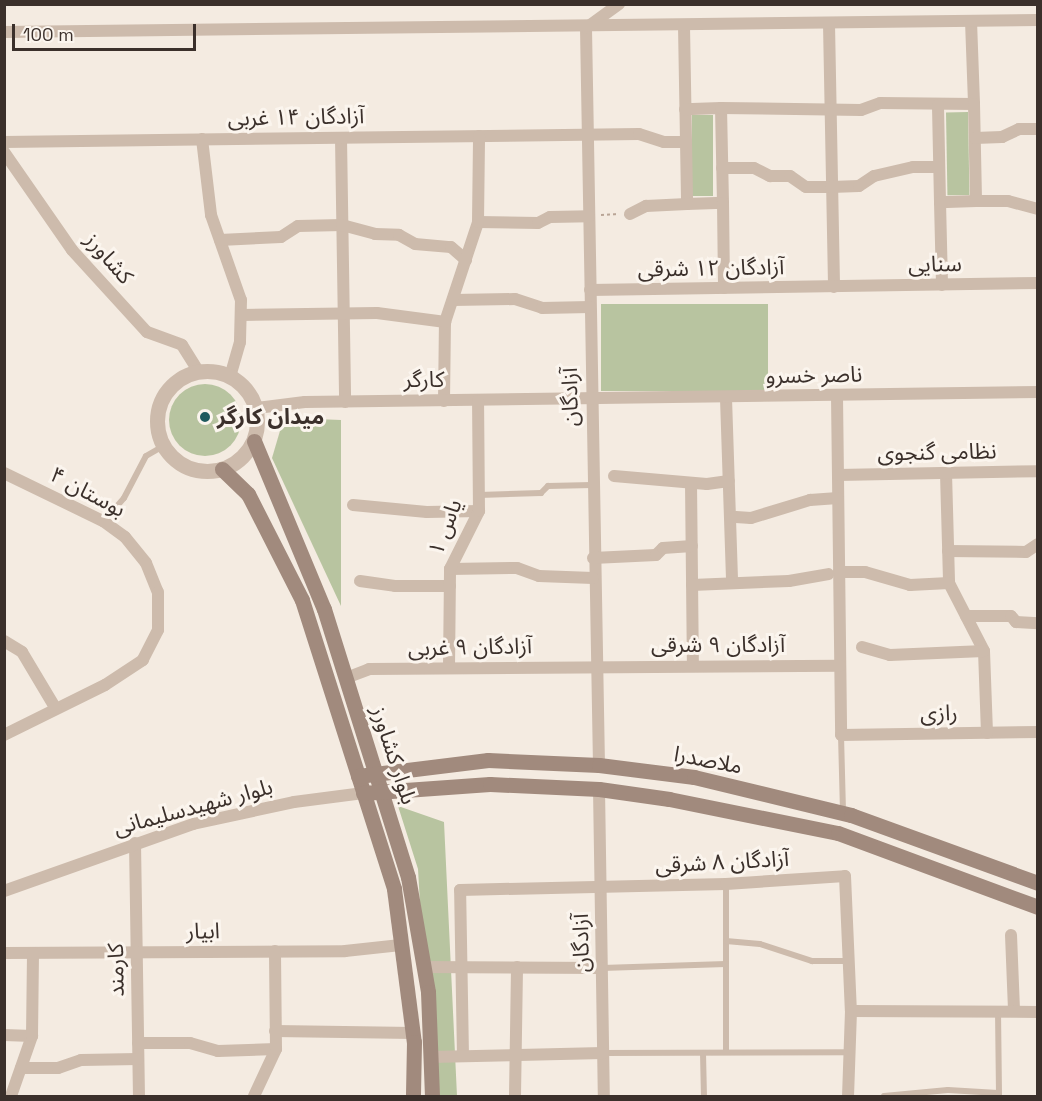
<!DOCTYPE html>
<html>
<head>
<meta charset="utf-8">
<style>
	body { margin:0 }
	#map { position:relative; width:1042px; height:1101px; overflow:hidden; background:#f4ebe1; font-family:"Space Grotesk","Noto Sans Arabic",sans-serif }
	div>[style] { position:absolute }
	[style*='--x'] { left:calc(var(--x)*1px); top:calc(var(--y)*1px); width:calc(var(--w)*1px); rotate:calc(var(--a)*1deg) }
	.green>* { inset:0; background:#b8c4a0; transform-origin:0 0 }
	.round { border-radius:50% }
	.path>* { height:2px; margin-top:-1px; transform-origin:0; background:repeating-linear-gradient(90deg,#b9a596 0 3px,transparent 0 6px) }
	.service>* { height:6px; margin:-3px; padding:0 3px; transform-origin:3px; border-radius:3px; background:#cdbbac }
	.minor>* { height:12px; margin:-6px; padding:0 6px; transform-origin:6px; border-radius:6px; background:#cdbbac }
	.tertiary>* { height:15px; margin:-7.5px; padding:0 7.5px; transform-origin:7.5px; border-radius:7.5px; background:#cdbbac }
	.tertiary>.ring { margin:-7.5px; padding:0; box-sizing:content-box; background:none; border:15px solid #cdbbac; border-radius:50% }
	.secondary>* { height:15px; margin:-7.5px; padding:0 7.5px; transform-origin:7.5px; border-radius:7.5px; background:#a18a7d }
	.dots>* { width:16px; height:16px; translate:-50% -50%; box-sizing:border-box; border:3px solid #fbf5ee; border-radius:50% }
	span { translate:-50% -50%; white-space:nowrap; text-align:center; line-height:1.15; -webkit-text-stroke:6px #fbf5ee; paint-order:stroke }
	.street-label { font-size:22px; color:#3b302b }
	.poi-label { font-size:22px; color:#3b302b; font-weight:700 }
	.left { translate:0 -50%; text-align:left }
	.frame { position:absolute; inset:0; border:6px solid #3b302b; pointer-events:none }
	.scale { position:absolute; left:12px; top:24px; width:184px; height:27px; box-sizing:border-box; border:3px solid #3b302b; border-top:0; padding-left:8px; font-size:18px; line-height:21px; white-space:nowrap; color:#3b302b; -webkit-text-stroke:4px #fbf5ee; paint-order:stroke }
</style>
</head>
<body>
<div id="map">
	<div class="green">
		<i style="left:968px;top:112px;width:83px;height:22px;rotate:89deg"></i>
		<i style="left:692px;top:115px;width:21px;height:81px"></i>
		<i style="left:601px;top:304px;width:167px;height:87px"></i>
		<i class="round" style="left:169px;top:384px;width:72px;height:72px"></i>
		<i style="clip-path:polygon(291px 418px,341px 420px,341px 606px,272px 458px,282px 424px)"></i>
		<i style="clip-path:polygon(398px 806px,444px 822px,457px 1096px,431px 1096px,418px 869px)"></i>
	</div>
	<div class="path">
		<i style="--x:601;--y:215;--w:18;--a:-3"></i>
	</div>
	<div class="service">
		<i style="--x:479;--y:495;--w:62;--a:-1.8"></i>
		<i style="--x:541;--y:493;--w:10;--a:-45"></i>
		<i style="--x:548;--y:486;--w:44;--a:-1.3"></i>
		<i style="--x:104;--y:521;--w:30;--a:-49"></i>
		<i style="--x:124;--y:498;--w:47;--a:-62.4"></i>
		<i style="--x:146;--y:456;--w:20;--a:-30"></i>
		<i style="--x:841;--y:735;--w:78;--a:88.5"></i>
		<i style="--x:726;--y:884;--w:168;--a:90"></i>
		<i style="--x:726;--y:941;--w:34;--a:5"></i>
		<i style="--x:760;--y:944;--w:55;--a:18.1"></i>
		<i style="--x:812;--y:961;--w:37;--a:0"></i>
		<i style="--x:602;--y:968;--w:124;--a:-1.8"></i>
		<i style="--x:998;--y:1011;--w:85;--a:89.3"></i>
		<i style="--x:603;--y:1053;--w:248;--a:-0.2"></i>
		<i style="--x:703;--y:1053;--w:43;--a:88.7"></i>
		<i style="--x:884;--y:1096;--w:64;--a:-5.4"></i>
		<i style="--x:948;--y:1090;--w:50;--a:3.4"></i>
	</div>
	<div class="minor">
		<i style="--x:971;--y:21;--w:83;--a:87.9"></i>
		<i style="--x:829;--y:24;--w:263;--a:88.9"></i>
		<i style="--x:684;--y:26;--w:178;--a:89"></i>
		<i style="--x:687;--y:204;--w:36;--a:-2"></i>
		<i style="--x:723;--y:203;--w:95;--a:-91.2"></i>
		<i style="--x:721;--y:108;--w:36;--a:178"></i>
		<i style="--x:586;--y:28;--w:737;--a:88.99"></i>
		<i style="--x:586;--y:28;--w:41;--a:-36"></i>
		<i style="--x:4;--y:32;--w:1034;--a:-0.66"></i>
		<i style="--x:721;--y:108;--w:140;--a:0.8"></i>
		<i style="--x:861;--y:110;--w:20;--a:-20"></i>
		<i style="--x:880;--y:103;--w:94;--a:0.6"></i>
		<i style="--x:974;--y:104;--w:97;--a:88.8"></i>
		<i style="--x:976;--y:201;--w:36;--a:178"></i>
		<i style="--x:940;--y:202;--w:97;--a:-91.2"></i>
		<i style="--x:341;--y:138;--w:264;--a:89.1"></i>
		<i style="--x:975;--y:138;--w:27;--a:-2"></i>
		<i style="--x:1002;--y:137;--w:19;--a:-25"></i>
		<i style="--x:1019;--y:129;--w:19;--a:0"></i>
		<i style="--x:202;--y:139;--w:77;--a:83.2"></i>
		<i style="--x:211;--y:215;--w:90;--a:70.6"></i>
		<i style="--x:241;--y:300;--w:42;--a:91.4"></i>
		<i style="--x:240;--y:342;--w:35;--a:106"></i>
		<i style="--x:4;--y:142;--w:635;--a:-0.72"></i>
		<i style="--x:639;--y:134;--w:26;--a:18"></i>
		<i style="--x:664;--y:142;--w:22;--a:0"></i>
		<i style="--x:4;--y:152;--w:119;--a:55.2"></i>
		<i style="--x:72;--y:250;--w:111;--a:47.6"></i>
		<i style="--x:147;--y:332;--w:37;--a:20"></i>
		<i style="--x:182;--y:345;--w:32;--a:58"></i>
		<i style="--x:722;--y:168;--w:32;--a:0"></i>
		<i style="--x:754;--y:168;--w:18;--a:27"></i>
		<i style="--x:770;--y:176;--w:20;--a:0"></i>
		<i style="--x:790;--y:176;--w:19;--a:35"></i>
		<i style="--x:806;--y:187;--w:25;--a:0"></i>
		<i style="--x:831;--y:187;--w:28;--a:-2"></i>
		<i style="--x:859;--y:186;--w:18;--a:-34"></i>
		<i style="--x:874;--y:176;--w:40;--a:-13"></i>
		<i style="--x:913;--y:167;--w:26;--a:0"></i>
		<i style="--x:976;--y:201;--w:32;--a:0"></i>
		<i style="--x:1008;--y:201;--w:31;--a:15"></i>
		<i style="--x:940;--y:202;--w:83;--a:88.6"></i>
		<i style="--x:723;--y:203;--w:85;--a:89.3"></i>
		<i style="--x:630;--y:214;--w:18;--a:-27"></i>
		<i style="--x:646;--y:206;--w:41;--a:-2.8"></i>
		<i style="--x:478;--y:222;--w:60;--a:1"></i>
		<i style="--x:538;--y:223;--w:13;--a:-27"></i>
		<i style="--x:550;--y:217;--w:39;--a:-1"></i>
		<i style="--x:220;--y:240;--w:61;--a:-2.8"></i>
		<i style="--x:281;--y:237;--w:20;--a:-33"></i>
		<i style="--x:298;--y:226;--w:44;--a:-1.3"></i>
		<i style="--x:342;--y:225;--w:34;--a:15"></i>
		<i style="--x:375;--y:234;--w:24;--a:2"></i>
		<i style="--x:399;--y:235;--w:18;--a:29"></i>
		<i style="--x:415;--y:244;--w:36;--a:5"></i>
		<i style="--x:451;--y:247;--w:20;--a:41"></i>
		<i style="--x:590;--y:290;--w:448;--a:-0.9"></i>
		<i style="--x:453;--y:300;--w:62;--a:-0.9"></i>
		<i style="--x:515;--y:299;--w:28;--a:18"></i>
		<i style="--x:542;--y:308;--w:48;--a:-1.2"></i>
		<i style="--x:241;--y:315;--w:136;--a:-0.8"></i>
		<i style="--x:377;--y:313;--w:69;--a:7.5"></i>
		<i style="--x:837;--y:396;--w:339;--a:89.3"></i>
		<i style="--x:841;--y:735;--w:197;--a:-0.9"></i>
		<i style="--x:726;--y:398;--w:185;--a:88.1"></i>
		<i style="--x:444;--y:401;--w:79;--a:-89.3"></i>
		<i style="--x:445;--y:322;--w:105;--a:-71.7"></i>
		<i style="--x:478;--y:222;--w:86;--a:-89.3"></i>
		<i style="--x:257;--y:408;--w:48;--a:-7.1"></i>
		<i style="--x:305;--y:402;--w:733;--a:-0.78"></i>
		<i style="--x:4;--y:473;--w:110;--a:25.9"></i>
		<i style="--x:103;--y:521;--w:27;--a:36"></i>
		<i style="--x:125;--y:537;--w:33;--a:51"></i>
		<i style="--x:146;--y:563;--w:31;--a:68"></i>
		<i style="--x:158;--y:592;--w:38;--a:90"></i>
		<i style="--x:158;--y:630;--w:34;--a:117"></i>
		<i style="--x:143;--y:660;--w:45;--a:146.7"></i>
		<i style="--x:105;--y:685;--w:113;--a:153.7"></i>
		<i style="--x:946;--y:473;--w:110;--a:88.4"></i>
		<i style="--x:949;--y:583;--w:76;--a:62.8"></i>
		<i style="--x:984;--y:651;--w:82;--a:87.9"></i>
		<i style="--x:838;--y:475;--w:200;--a:-1.1"></i>
		<i style="--x:614;--y:476;--w:93;--a:4.9"></i>
		<i style="--x:707;--y:484;--w:22;--a:-8"></i>
		<i style="--x:691;--y:483;--w:183;--a:89.4"></i>
		<i style="--x:353;--y:505;--w:74;--a:5.4"></i>
		<i style="--x:427;--y:512;--w:52;--a:-1.1"></i>
		<i style="--x:736;--y:517;--w:15;--a:4"></i>
		<i style="--x:751;--y:518;--w:62;--a:-17"></i>
		<i style="--x:810;--y:500;--w:28;--a:-4"></i>
		<i style="--x:948;--y:551;--w:78;--a:0.7"></i>
		<i style="--x:1026;--y:552;--w:14;--a:-34"></i>
		<i style="--x:593;--y:558;--w:63;--a:-2.7"></i>
		<i style="--x:656;--y:555;--w:10;--a:-45"></i>
		<i style="--x:663;--y:548;--w:29;--a:-4"></i>
		<i style="--x:450;--y:569;--w:67;--a:-0.9"></i>
		<i style="--x:517;--y:568;--w:23;--a:20"></i>
		<i style="--x:539;--y:576;--w:54;--a:2.1"></i>
		<i style="--x:839;--y:572;--w:26;--a:0"></i>
		<i style="--x:865;--y:572;--w:47;--a:16.1"></i>
		<i style="--x:910;--y:585;--w:39;--a:-3"></i>
		<i style="--x:360;--y:581;--w:35;--a:8"></i>
		<i style="--x:395;--y:586;--w:55;--a:0"></i>
		<i style="--x:692;--y:585;--w:97;--a:-2.4"></i>
		<i style="--x:789;--y:581;--w:40;--a:-10"></i>
		<i style="--x:966;--y:616;--w:45;--a:0"></i>
		<i style="--x:1011;--y:616;--w:8;--a:50"></i>
		<i style="--x:1016;--y:622;--w:22;--a:3"></i>
		<i style="--x:4;--y:641;--w:21;--a:31"></i>
		<i style="--x:22;--y:652;--w:66;--a:59.2"></i>
		<i style="--x:862;--y:647;--w:29;--a:16"></i>
		<i style="--x:890;--y:655;--w:94;--a:-2.4"></i>
		<i style="--x:449;--y:668;--w:99;--a:-89.4"></i>
		<i style="--x:450;--y:569;--w:65;--a:-63.4"></i>
		<i style="--x:479;--y:511;--w:110;--a:-90.5"></i>
		<i style="--x:346;--y:678;--w:25;--a:-21"></i>
		<i style="--x:369;--y:669;--w:471;--a:-0.4"></i>
		<i style="--x:599;--y:789;--w:307;--a:89.1"></i>
		<i style="--x:135;--y:843;--w:253;--a:89.1"></i>
		<i style="--x:4;--y:891;--w:201;--a:-19.5"></i>
		<i style="--x:193;--y:824;--w:103;--a:-12.3"></i>
		<i style="--x:294;--y:802;--w:70;--a:-7.4"></i>
		<i style="--x:1011;--y:935;--w:76;--a:87.7"></i>
		<i style="--x:4;--y:953;--w:341;--a:-0.3"></i>
		<i style="--x:345;--y:951;--w:56;--a:-6.1"></i>
		<i style="--x:424;--y:967;--w:178;--a:0.3"></i>
		<i style="--x:851;--y:1011;--w:187;--a:0.3"></i>
		<i style="--x:275;--y:1031;--w:138;--a:0.8"></i>
		<i style="--x:4;--y:1035;--w:28;--a:2"></i>
		<i style="--x:138;--y:1043;--w:52;--a:0"></i>
		<i style="--x:190;--y:1043;--w:29;--a:16"></i>
		<i style="--x:218;--y:1051;--w:58;--a:-2"></i>
		<i style="--x:463;--y:1056;--w:166;--a:-91"></i>
		<i style="--x:460;--y:890;--w:266;--a:-1.3"></i>
		<i style="--x:726;--y:884;--w:119;--a:-3.8"></i>
		<i style="--x:845;--y:876;--w:135;--a:87.5"></i>
		<i style="--x:851;--y:1011;--w:85;--a:92"></i>
		<i style="--x:431;--y:1057;--w:172;--a:-1.3"></i>
		<i style="--x:21;--y:1068;--w:37;--a:0"></i>
		<i style="--x:58;--y:1068;--w:24;--a:-19"></i>
		<i style="--x:81;--y:1060;--w:57;--a:-1"></i>
		<i style="--x:11;--y:1096;--w:64;--a:-70.7"></i>
		<i style="--x:32;--y:1036;--w:83;--a:-89.3"></i>
		<i style="--x:254;--y:1096;--w:52;--a:-64.9"></i>
		<i style="--x:276;--y:1049;--w:98;--a:-90.6"></i>
		<i style="--x:515;--y:1096;--w:129;--a:-89.1"></i>
	</div>
	<div class="tertiary">
		<i class="ring" style="left:157px;top:371px;width:85px;height:85px"></i>
	</div>
	<div class="secondary">
		<i style="--x:254;--y:441;--w:182;--a:67.4"></i>
		<i style="--x:324;--y:609;--w:281;--a:72.6"></i>
		<i style="--x:408;--y:877;--w:117;--a:80.1"></i>
		<i style="--x:428;--y:992;--w:104;--a:87.8"></i>
		<i style="--x:222;--y:469;--w:36;--a:44"></i>
		<i style="--x:248;--y:494;--w:119;--a:63"></i>
		<i style="--x:302;--y:600;--w:303;--a:72.3"></i>
		<i style="--x:394;--y:889;--w:154;--a:82.6"></i>
		<i style="--x:414;--y:1042;--w:54;--a:91.1"></i>
		<i style="--x:358;--y:776;--w:131;--a:-7"></i>
		<i style="--x:488;--y:760;--w:111;--a:2.6"></i>
		<i style="--x:599;--y:765;--w:96;--a:7.2"></i>
		<i style="--x:694;--y:777;--w:162;--a:13.6"></i>
		<i style="--x:851;--y:815;--w:199;--a:20"></i>
		<i style="--x:363;--y:793;--w:127;--a:-4.1"></i>
		<i style="--x:490;--y:784;--w:109;--a:2.6"></i>
		<i style="--x:599;--y:789;--w:71;--a:8.1"></i>
		<i style="--x:669;--y:799;--w:172;--a:11.4"></i>
		<i style="--x:838;--y:833;--w:213;--a:20.3"></i>
	</div>
	<div class="dots">
		<i style="left:205px;top:417px;background:#1f5a5e"></i>
	</div>
	<div class="street-label">
		<span style="left:296px;top:117px;rotate:-1deg">آزادگان ۱۴ غربی</span>
		<span style="left:109px;top:258px;rotate:49deg">کشاورز</span>
		<span style="left:935px;top:264px;rotate:-1deg">سنایی</span>
		<span style="left:711px;top:268px;rotate:-1deg">آزادگان ۱۲ شرقی</span>
		<span style="left:814px;top:375px;rotate:-1deg">ناصر خسرو</span>
		<span style="left:424px;top:380px">کارگر</span>
		<span style="left:570px;top:397px;rotate:-91deg">آزادگان</span>
		<span style="left:937px;top:452px;rotate:-1deg">نظامی گنجوی</span>
		<span style="left:88px;top:492px;rotate:28deg">بوستان ۴</span>
		<span style="left:445px;top:527px;rotate:-69deg">یاس ۱</span>
		<span style="left:718px;top:645px">آزادگان ۹ شرقی</span>
		<span style="left:470px;top:647px;rotate:-1deg">آزادگان ۹ غربی</span>
		<span style="left:939px;top:713px;rotate:-1deg">رازی</span>
		<span style="left:394px;top:755px;rotate:72deg">بلوار کشاورز</span>
		<span style="left:708px;top:760px;rotate:11deg">ملاصدرا</span>
		<span style="left:193px;top:807px;rotate:-15deg">بلوار شهیدسلیمانی</span>
		<span style="left:722px;top:862px;rotate:-3deg">آزادگان ۸ شرقی</span>
		<span style="left:203px;top:931px;rotate:-1deg">ابیار</span>
		<span style="left:581px;top:943px;rotate:-91deg">آزادگان</span>
		<span style="left:116px;top:970px;rotate:-91deg">کارمند</span>
	</div>
	<div class="poi-label">
		<span class="left" style="left:217px;top:417px">میدان کارگر</span>
	</div>
	<div class="frame"></div>
	<div class="scale">100 m</div>
</div>
</body>
</html>
